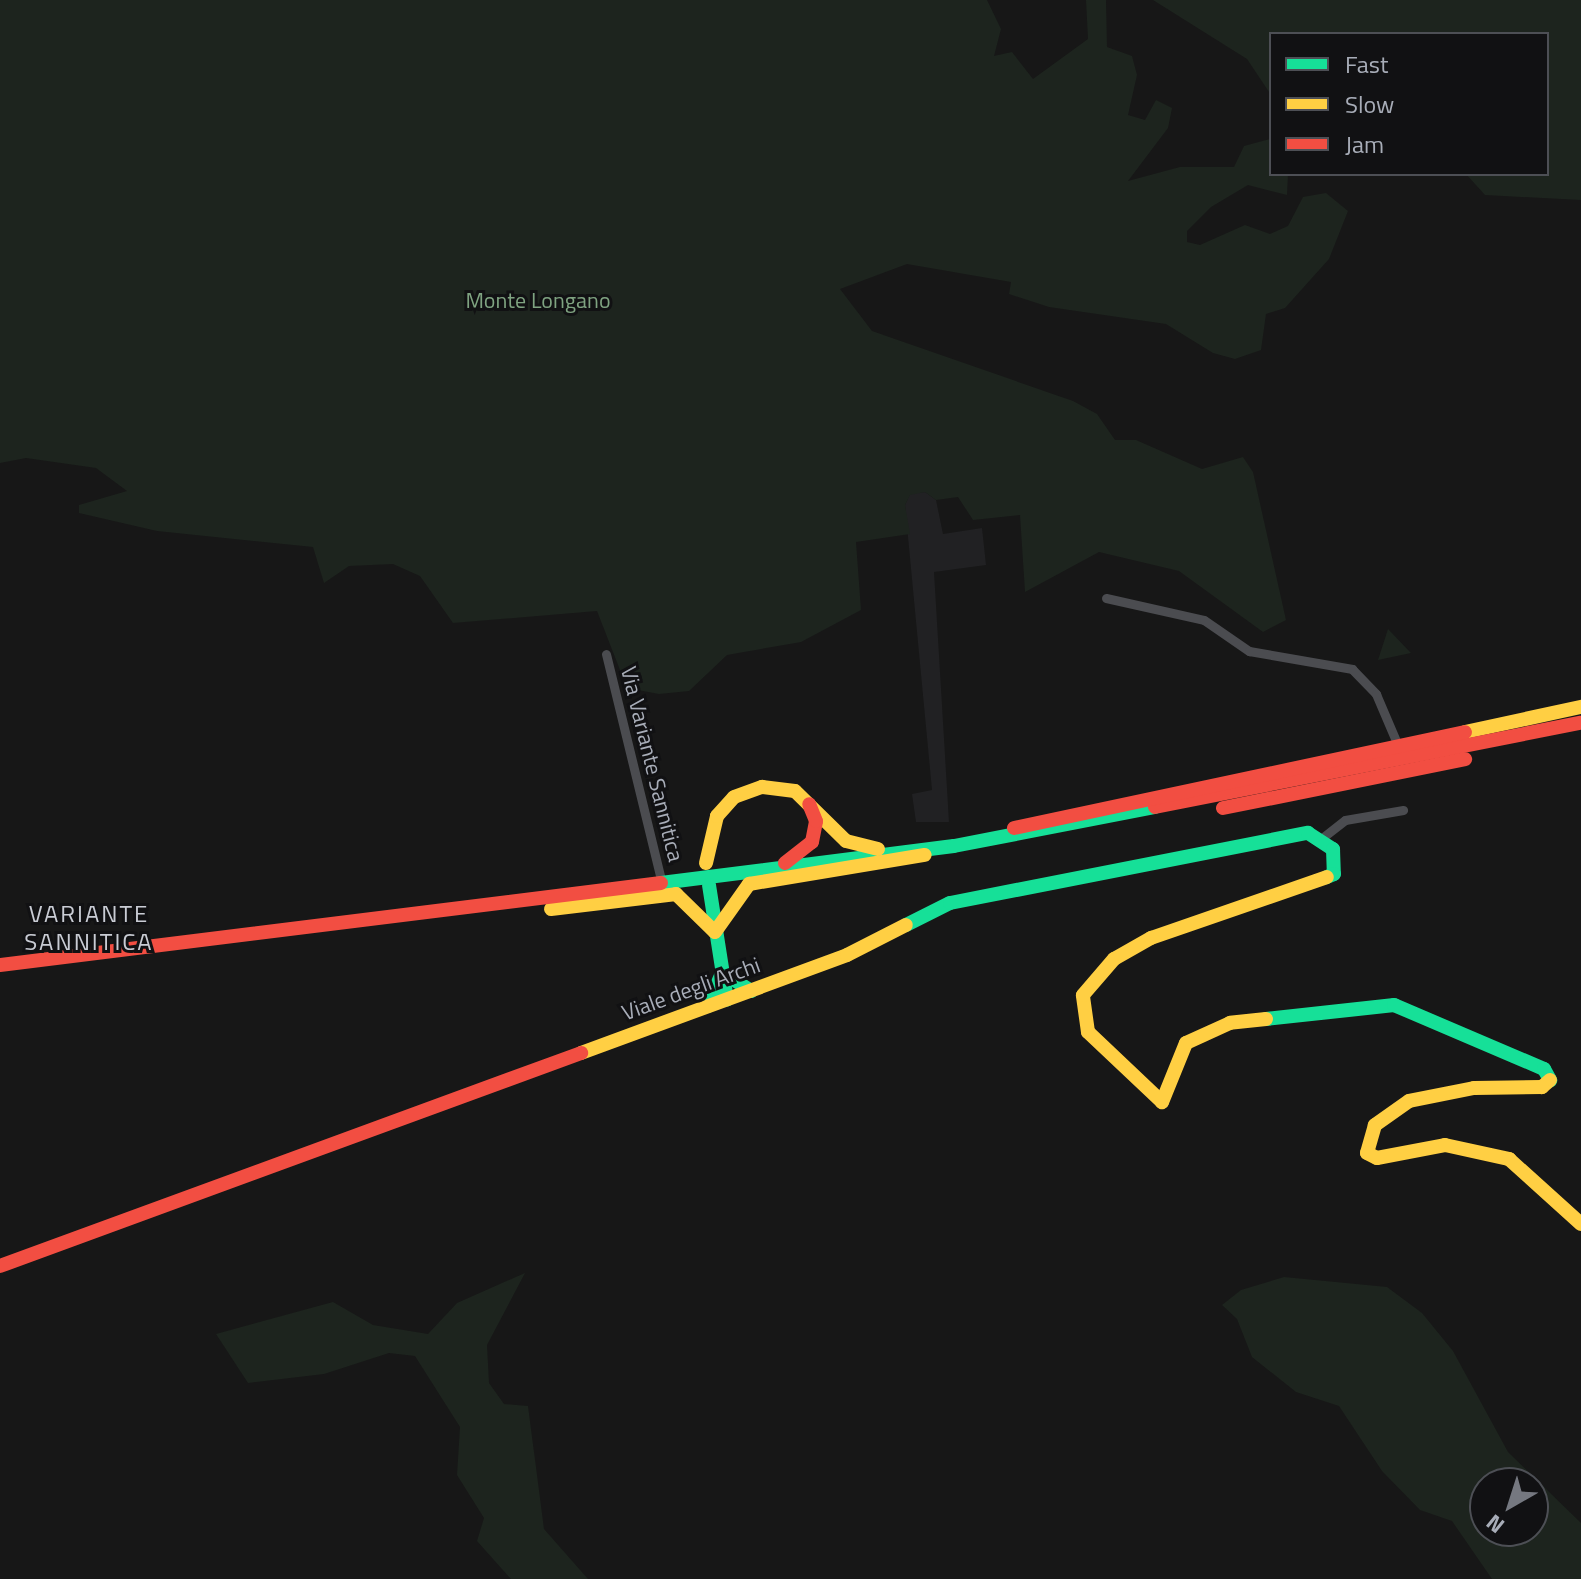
<!DOCTYPE html>
<html>
<head>
<meta charset="utf-8">
<style>
	body { margin:0 }
	#map { position:relative; width:1581px; height:1579px; overflow:hidden; background:#171717; font-family:"Titillium Web",sans-serif }
	div>[style] { position:absolute }
	[style*='--x'] { left:calc(var(--x)*1px); top:calc(var(--y)*1px); width:calc(var(--w)*1px); rotate:calc(var(--a)*1deg) }
	.built>* { inset:0; background:#212123 }
	.green>* { inset:0; background:#1d241e }
	.street>* { height:9px; margin:-4.5px; padding:0 4.5px; transform-origin:4.5px; border-radius:4.5px; background:#4b4c50 }
	.fast>* { height:14px; margin:-7px; padding:0 7px; transform-origin:7px; border-radius:7px; background:#16e098 }
	.slow>* { height:14px; margin:-7px; padding:0 7px; transform-origin:7px; border-radius:7px; background:#ffcf43 }
	.jam>* { height:14px; margin:-7px; padding:0 7px; transform-origin:7px; border-radius:7px; background:#f24e42 }
	span { translate:-50% -50%; white-space:nowrap; text-align:center; line-height:1.15; -webkit-text-stroke:6px #111113; paint-order:stroke }
	.park-label { font-size:22px; color:#7fa381 }
	.street-label { font-size:22px; color:#a8adb8 }
	.neighbourhood-label { font-size:24px; color:#c9ccd4; letter-spacing:2px }
	.legend { position:absolute; left:1269px; top:32px; width:280px; height:144px; box-sizing:border-box; background:#111113; border:2px solid #4d4f55; margin:0; padding:10px 14px; list-style:none; font-size:24px; color:#a8adb8 }
	.legend li { display:flex; align-items:center; gap:16px; height:40px }
	.legend b { width:40px; border:2px solid #4d4f55 }
	.north { position:absolute; left:1469px; top:1467px; width:80px; height:80px; box-sizing:border-box; background:#111113; border:2px solid #4d4f55; border-radius:50%; rotate:219deg; font-size:22px; font-weight:700; line-height:32px; text-align:center; color:#a8adb8 }
	.north::after { content:''; display:block; margin:auto; width:28px; height:36px; background:#757880; clip-path:polygon(50% 0,100% 100%,50% 72%,0 100%) }
</style>
</head>
<body>
<div id="map">
	<div class="built">
		<i style="clip-path:polygon(925px 492px,936px 500px,943px 534px,982px 528px,986px 565px,934px 572px,949px 822px,916px 822px,912px 794px,932px 790px,905px 505px,910px 494px)"></i>
	</div>
	<div class="green">
		<i style="clip-path:polygon(0 0,987px 0,1001px 29px,994px 56px,1012px 52px,1033px 79px,1088px 39px,1086px 0,1106px 0,1107px 47px,1132px 56px,1137px 75px,1128px 115px,1145px 120px,1156px 100px,1172px 108px,1168px 128px,1128px 181px,1180px 167px,1234px 167px,1244px 146px,1270px 139px,1271px 174px,1288px 174px,1287px 195px,1248px 185px,1211px 207px,1187px 231px,1187px 242px,1200px 245px,1245px 225px,1270px 234px,1288px 226px,1303px 197px,1326px 193px,1348px 211px,1329px 259px,1285px 308px,1266px 314px,1261px 350px,1235px 359px,1213px 353px,1166px 324px,1049px 307px,1009px 294px,1011px 282px,907px 264px,840px 289px,872px 331px,1073px 401px,1097px 414px,1115px 440px,1136px 440px,1202px 469px,1243px 457px,1253px 472px,1286px 620px,1263px 632px,1179px 571px,1099px 552px,1025px 592px,1020px 515px,973px 520px,958px 497px,936px 500px,925px 492px,910px 495px,905px 505px,910px 534px,856px 542px,861px 610px,801px 642px,727px 655px,689px 691px,659px 694px,627px 688px,597px 611px,453px 623px,420px 576px,393px 564px,349px 566px,324px 583px,313px 547px,157px 531px,79px 513px,79px 505px,127px 491px,96px 468px,26px 458px,0 463px)"></i>
		<i style="clip-path:polygon(1153px 0,1581px 0,1581px 200px,1485px 195px,1466px 174px,1547px 174px,1547px 34px,1271px 34px,1271px 95px,1247px 59px)"></i>
		<i style="clip-path:polygon(1388px 629px,1411px 653px,1378px 660px)"></i>
		<i style="clip-path:polygon(525px 1273px,487px 1345px,489px 1383px,504px 1404px,528px 1406px,544px 1529px,588px 1579px,511px 1579px,477px 1541px,484px 1518px,457px 1475px,460px 1427px,415px 1356px,389px 1353px,324px 1374px,248px 1383px,216px 1334px,333px 1302px,373px 1325px,428px 1334px,457px 1303px)"></i>
		<i style="clip-path:polygon(evenodd,1284px 1277px,1387px 1287px,1422px 1313px,1453px 1351px,1508px 1452px,1581px 1523px,1581px 1579px,1492px 1579px,1452px 1521px,1420px 1510px,1382px 1471px,1339px 1406px,1296px 1392px,1252px 1357px,1237px 1319px,1222px 1305px,1241px 1290px,1284px 1277px,1485px 1483px,1533px 1483px,1533px 1531px,1485px 1531px,1485px 1483px)"></i>
	</div>
	<div class="street">
		<i style="--x:1106;--y:598;--w:100;--a:12.7"></i>
		<i style="--x:1204;--y:620;--w:55;--a:34.6"></i>
		<i style="--x:1249;--y:651;--w:105;--a:9.9"></i>
		<i style="--x:1352;--y:669;--w:35;--a:46"></i>
		<i style="--x:1376;--y:694;--w:59;--a:66.9"></i>
		<i style="--x:606;--y:654;--w:236;--a:76.3"></i>
		<i style="--x:1322;--y:838;--w:29;--a:-38"></i>
		<i style="--x:1345;--y:820;--w:59;--a:-9.8"></i>
	</div>
	<div class="fast">
		<i style="--x:661;--y:883;--w:295;--a:-7.2"></i>
		<i style="--x:954;--y:846;--w:205;--a:-11"></i>
		<i style="--x:709;--y:885;--w:116;--a:81.1"></i>
		<i style="--x:906;--y:925;--w:49;--a:-26.6"></i>
		<i style="--x:950;--y:903;--w:365;--a:-11.1"></i>
		<i style="--x:1308;--y:833;--w:30;--a:33"></i>
		<i style="--x:1333;--y:849;--w:25;--a:88"></i>
		<i style="--x:1334;--y:874;--w:8;--a:157"></i>
		<i style="--x:722;--y:972;--w:35;--a:33"></i>
		<i style="--x:708;--y:1006;--w:33;--a:-67"></i>
		<i style="--x:1266;--y:1019;--w:129;--a:-6.2"></i>
		<i style="--x:1394;--y:1005;--w:163;--a:23.1"></i>
		<i style="--x:1544;--y:1069;--w:13;--a:61"></i>
	</div>
	<div class="slow">
		<i style="--x:1465;--y:732;--w:119;--a:-12.2"></i>
		<i style="--x:706;--y:863;--w:48;--a:-76.8"></i>
		<i style="--x:717;--y:816;--w:25;--a:-48"></i>
		<i style="--x:734;--y:797;--w:30;--a:-20"></i>
		<i style="--x:762;--y:787;--w:33;--a:7"></i>
		<i style="--x:795;--y:791;--w:71;--a:44.4"></i>
		<i style="--x:846;--y:841;--w:33;--a:14"></i>
		<i style="--x:551;--y:909;--w:126;--a:-6.8"></i>
		<i style="--x:676;--y:894;--w:54;--a:44.3"></i>
		<i style="--x:715;--y:932;--w:59;--a:-54.7"></i>
		<i style="--x:749;--y:884;--w:178;--a:-9.4"></i>
		<i style="--x:1266;--y:1019;--w:36;--a:174"></i>
		<i style="--x:1230;--y:1023;--w:48;--a:155.6"></i>
		<i style="--x:1186;--y:1043;--w:64;--a:112.1"></i>
		<i style="--x:1162;--y:1102;--w:102;--a:-136.6"></i>
		<i style="--x:1088;--y:1032;--w:37;--a:-98"></i>
		<i style="--x:1083;--y:995;--w:48;--a:-49.3"></i>
		<i style="--x:1114;--y:959;--w:43;--a:-29.6"></i>
		<i style="--x:1151;--y:938;--w:186;--a:-19.1"></i>
		<i style="--x:581;--y:1053;--w:283;--a:-20.2"></i>
		<i style="--x:847;--y:955;--w:66;--a:-27"></i>
		<i style="--x:1550;--y:1080;--w:11;--a:139"></i>
		<i style="--x:1542;--y:1087;--w:68;--a:179.2"></i>
		<i style="--x:1474;--y:1088;--w:66;--a:168.7"></i>
		<i style="--x:1409;--y:1101;--w:42;--a:144.8"></i>
		<i style="--x:1375;--y:1125;--w:29;--a:106"></i>
		<i style="--x:1367;--y:1153;--w:11;--a:27"></i>
		<i style="--x:1377;--y:1158;--w:69;--a:-10.8"></i>
		<i style="--x:1445;--y:1145;--w:66;--a:12.3"></i>
		<i style="--x:1509;--y:1159;--w:97;--a:42.1"></i>
	</div>
	<div class="jam">
		<i style="--x:1155;--y:807;--w:434;--a:-11.2"></i>
		<i style="--x:1223;--y:808;--w:247;--a:-11.4"></i>
		<i style="--x:1014;--y:828;--w:461;--a:-12"></i>
		<i style="--x:785;--y:863;--w:34;--a:-38"></i>
		<i style="--x:812;--y:842;--w:21;--a:-79"></i>
		<i style="--x:816;--y:821;--w:18;--a:-112"></i>
		<i style="--x:0;--y:965;--w:666;--a:-7.07"></i>
		<i style="--x:0;--y:1266;--w:619;--a:-20.13"></i>
	</div>
	<div class="park-label">
		<span style="left:538px;top:301px">Monte Longano</span>
	</div>
	<div class="street-label">
		<span style="left:652px;top:764px;rotate:76deg">Via Variante Sannitica</span>
		<span style="left:691px;top:989px;rotate:-20deg">Viale degli Archi</span>
	</div>
	<div class="neighbourhood-label">
		<span style="left:89px;top:928px">VARIANTE<br>SANNITICA</span>
	</div>
	<ul class="legend">
	<li><b style="height:10px;background:#16e098"></b>Fast</li>
	<li><b style="height:10px;background:#ffcf43"></b>Slow</li>
	<li><b style="height:10px;background:#f24e42"></b>Jam</li>
	</ul>
	<div class="north">N</div>
</div>
</body>
</html>
